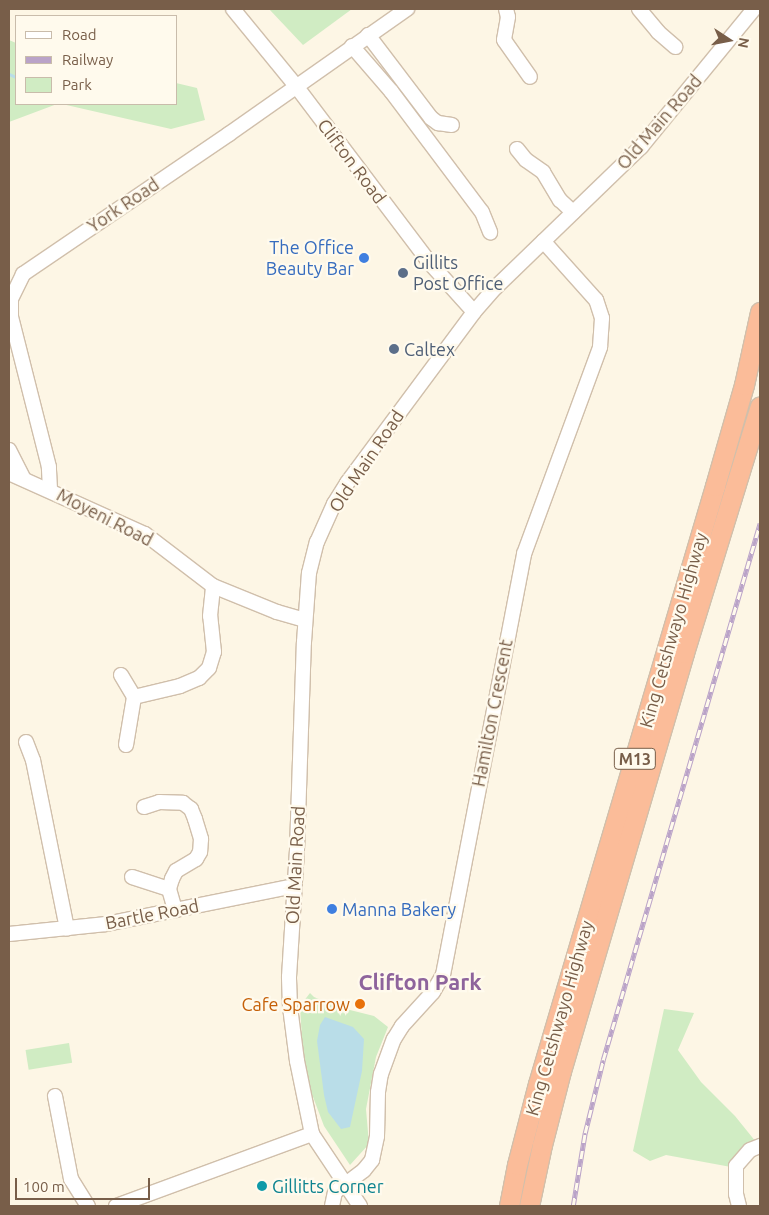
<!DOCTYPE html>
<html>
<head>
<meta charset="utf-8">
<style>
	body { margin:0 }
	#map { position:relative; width:769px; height:1215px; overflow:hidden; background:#fdf6e5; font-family:Ubuntu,sans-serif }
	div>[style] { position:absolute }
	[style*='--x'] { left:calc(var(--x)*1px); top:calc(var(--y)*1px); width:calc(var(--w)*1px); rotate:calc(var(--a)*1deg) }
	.green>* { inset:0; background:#d0ecc3; transform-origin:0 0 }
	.water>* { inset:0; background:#b9dde8 }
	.stream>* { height:2.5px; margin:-1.25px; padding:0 1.25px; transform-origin:1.25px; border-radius:1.25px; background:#b9dde8 }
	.roads { filter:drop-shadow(1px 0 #d0bfab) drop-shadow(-1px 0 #d0bfab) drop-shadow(0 1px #d0bfab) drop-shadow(0 -1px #d0bfab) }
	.minor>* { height:14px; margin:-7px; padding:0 7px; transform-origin:7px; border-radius:7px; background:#fff }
	.highway>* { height:19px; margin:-9.5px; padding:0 9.5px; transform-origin:9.5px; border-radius:9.5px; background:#fbbc99 }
	.rail>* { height:4.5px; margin-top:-2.25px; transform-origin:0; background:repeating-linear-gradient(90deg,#fffaed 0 8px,#baa3c8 0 16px); box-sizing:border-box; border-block:1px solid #baa3c8 }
	.dots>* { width:14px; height:14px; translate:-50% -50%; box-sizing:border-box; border:2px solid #fffaed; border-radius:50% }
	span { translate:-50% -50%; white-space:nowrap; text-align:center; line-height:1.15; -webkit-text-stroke:4.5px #fffaed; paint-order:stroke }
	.shield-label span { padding:1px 4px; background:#fffaed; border:1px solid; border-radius:4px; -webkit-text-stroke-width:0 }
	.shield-label { font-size:16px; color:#785e49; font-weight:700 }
	.street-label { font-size:18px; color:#785e49 }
	.shop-label { font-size:18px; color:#366cbe }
	.right { translate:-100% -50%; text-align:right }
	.left { translate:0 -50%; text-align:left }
	.service-label { font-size:18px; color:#4e5e75 }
	.food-label { font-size:18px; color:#c56008 }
	.culture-label { font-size:18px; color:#0d838f }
	.district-label { font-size:22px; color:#8e649c; font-weight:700 }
	.frame { position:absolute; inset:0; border:10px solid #785e49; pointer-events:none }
	.legend { position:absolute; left:15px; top:15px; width:162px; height:90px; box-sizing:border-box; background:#fffaed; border:1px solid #c9bcab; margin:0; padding:6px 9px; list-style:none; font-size:15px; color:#785e49 }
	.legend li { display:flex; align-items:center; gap:10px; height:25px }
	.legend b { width:25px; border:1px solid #c9bcab }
	.north { position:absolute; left:704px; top:15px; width:50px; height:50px; -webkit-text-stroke:4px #fffaed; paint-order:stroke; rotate:101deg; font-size:14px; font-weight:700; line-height:20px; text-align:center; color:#785e49 }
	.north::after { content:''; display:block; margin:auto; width:18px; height:22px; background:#785e49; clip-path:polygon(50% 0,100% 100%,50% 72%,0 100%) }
	.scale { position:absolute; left:15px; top:1178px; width:135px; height:22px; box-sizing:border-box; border:2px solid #785e49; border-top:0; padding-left:6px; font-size:15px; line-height:18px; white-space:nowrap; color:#785e49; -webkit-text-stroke:4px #fffaed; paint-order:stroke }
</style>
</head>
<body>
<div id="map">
	<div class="green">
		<i style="clip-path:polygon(269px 9px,352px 9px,303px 45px)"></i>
		<i style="clip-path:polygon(9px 40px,16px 43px,16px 104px,57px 104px,9px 122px)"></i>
		<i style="clip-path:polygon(176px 83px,197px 88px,205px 120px,171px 129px,62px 104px,176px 104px)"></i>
		<i style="clip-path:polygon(310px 993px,314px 997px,338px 1007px,374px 1016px,388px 1027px,376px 1057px,366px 1109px,369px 1144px,350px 1165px,324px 1126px,304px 1073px,300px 1006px)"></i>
		<i style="clip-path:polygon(664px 1009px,694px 1013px,678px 1050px,701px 1082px,735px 1116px,756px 1142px,731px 1167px,666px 1155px,650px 1161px,633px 1151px)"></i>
		<i style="left:69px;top:1043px;width:20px;height:44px;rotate:81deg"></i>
	</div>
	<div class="water">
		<i style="clip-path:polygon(325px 1017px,353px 1027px,364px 1039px,362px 1071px,350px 1127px,341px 1129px,328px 1112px,324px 1095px,317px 1041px,320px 1025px)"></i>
	</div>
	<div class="stream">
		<i style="--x:9;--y:74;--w:8;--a:23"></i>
	</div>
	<div class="roads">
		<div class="minor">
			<i style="--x:233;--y:9;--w:99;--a:50.7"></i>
			<i style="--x:296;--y:86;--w:221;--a:52.9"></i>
			<i style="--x:429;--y:262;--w:67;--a:48"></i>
			<i style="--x:506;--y:9;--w:8;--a:76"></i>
			<i style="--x:508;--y:17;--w:23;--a:100"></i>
			<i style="--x:504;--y:40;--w:45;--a:54.9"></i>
			<i style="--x:639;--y:9;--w:30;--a:50"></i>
			<i style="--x:658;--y:32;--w:23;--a:41"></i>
			<i style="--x:368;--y:35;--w:104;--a:52.8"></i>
			<i style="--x:431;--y:118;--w:9;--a:36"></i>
			<i style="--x:438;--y:123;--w:14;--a:8"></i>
			<i style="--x:352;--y:46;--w:60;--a:49.1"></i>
			<i style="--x:391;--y:91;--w:151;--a:53.1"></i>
			<i style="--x:482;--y:212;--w:22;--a:68"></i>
			<i style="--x:517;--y:149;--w:14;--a:51"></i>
			<i style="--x:526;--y:160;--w:21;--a:35"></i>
			<i style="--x:543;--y:172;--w:33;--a:59"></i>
			<i style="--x:560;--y:200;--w:18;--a:43"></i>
			<i style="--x:9;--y:450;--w:33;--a:63"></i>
			<i style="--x:9;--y:473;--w:149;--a:24.2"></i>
			<i style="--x:145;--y:534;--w:86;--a:37.4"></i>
			<i style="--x:213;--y:586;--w:69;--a:22.1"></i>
			<i style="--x:277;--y:612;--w:29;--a:16"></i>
			<i style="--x:50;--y:489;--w:22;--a:-93"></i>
			<i style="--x:49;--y:467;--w:155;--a:-104.2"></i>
			<i style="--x:11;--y:317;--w:18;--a:-90"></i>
			<i style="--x:11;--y:299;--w:28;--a:-64"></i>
			<i style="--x:23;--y:274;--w:249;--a:-34.2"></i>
			<i style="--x:229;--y:134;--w:218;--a:-35.1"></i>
			<i style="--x:121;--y:675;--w:26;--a:59"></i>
			<i style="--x:26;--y:742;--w:19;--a:69"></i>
			<i style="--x:33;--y:760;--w:172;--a:78.6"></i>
			<i style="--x:126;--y:745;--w:49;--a:-80.5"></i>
			<i style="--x:134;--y:697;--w:47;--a:-13.4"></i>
			<i style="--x:180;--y:686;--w:21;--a:-23"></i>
			<i style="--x:199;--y:678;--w:14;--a:-45"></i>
			<i style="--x:209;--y:668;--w:17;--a:-73"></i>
			<i style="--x:214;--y:652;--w:36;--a:-96"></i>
			<i style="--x:210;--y:616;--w:30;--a:-84"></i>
			<i style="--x:144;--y:807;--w:16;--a:-18"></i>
			<i style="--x:159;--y:802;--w:24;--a:2"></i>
			<i style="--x:183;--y:803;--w:10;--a:37"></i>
			<i style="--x:191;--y:809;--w:11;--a:68"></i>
			<i style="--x:195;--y:819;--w:21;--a:73"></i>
			<i style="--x:201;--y:839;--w:13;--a:94"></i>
			<i style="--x:200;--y:852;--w:8;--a:120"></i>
			<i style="--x:196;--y:859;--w:23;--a:149"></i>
			<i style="--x:176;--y:871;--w:9;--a:117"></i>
			<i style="--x:172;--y:879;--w:10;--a:107"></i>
			<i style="--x:169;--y:889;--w:22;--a:74"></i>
			<i style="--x:132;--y:877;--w:39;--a:18"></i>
			<i style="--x:9;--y:934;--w:98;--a:-5.9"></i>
			<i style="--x:106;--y:924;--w:192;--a:-11.4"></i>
			<i style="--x:55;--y:1096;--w:85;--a:79.1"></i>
			<i style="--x:71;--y:1179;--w:32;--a:58"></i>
			<i style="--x:116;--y:1206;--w:209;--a:-20.2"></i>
			<i style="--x:332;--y:1206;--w:14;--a:-78"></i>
			<i style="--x:335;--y:1192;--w:36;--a:-37"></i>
			<i style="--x:364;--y:1170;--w:13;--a:-51"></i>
			<i style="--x:372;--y:1160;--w:25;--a:-78"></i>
			<i style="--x:377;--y:1136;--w:44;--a:-88.7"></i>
			<i style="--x:378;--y:1092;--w:18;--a:-81"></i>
			<i style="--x:381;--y:1074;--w:37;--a:-70"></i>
			<i style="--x:394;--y:1039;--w:15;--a:-58"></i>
			<i style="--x:402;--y:1026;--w:46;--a:-47.6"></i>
			<i style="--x:433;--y:992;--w:20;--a:-60"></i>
			<i style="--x:443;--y:975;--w:429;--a:-79.1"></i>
			<i style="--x:524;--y:554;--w:221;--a:-69.8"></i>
			<i style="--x:600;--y:347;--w:29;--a:-86"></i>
			<i style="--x:602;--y:318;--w:19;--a:-108"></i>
			<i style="--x:596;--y:300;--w:79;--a:-131.9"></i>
			<i style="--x:360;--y:1206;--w:87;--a:-123.7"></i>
			<i style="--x:312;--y:1134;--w:75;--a:-101.6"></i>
			<i style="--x:297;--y:1061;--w:54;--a:-97.4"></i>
			<i style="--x:290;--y:1007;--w:30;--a:-92"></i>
			<i style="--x:289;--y:977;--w:127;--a:-86.4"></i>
			<i style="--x:297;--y:850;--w:208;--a:-88.1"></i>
			<i style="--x:304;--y:642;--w:69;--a:-85.9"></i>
			<i style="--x:309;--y:573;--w:32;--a:-76"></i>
			<i style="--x:317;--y:542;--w:42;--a:-65.9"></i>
			<i style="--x:334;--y:504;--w:25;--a:-58"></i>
			<i style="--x:347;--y:483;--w:213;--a:-53.4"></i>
			<i style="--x:474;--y:312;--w:33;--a:-49"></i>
			<i style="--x:496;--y:287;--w:202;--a:-44"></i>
			<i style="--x:641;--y:147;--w:178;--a:-50.7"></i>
			<i style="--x:739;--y:1206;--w:12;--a:-104"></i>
			<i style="--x:736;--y:1194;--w:28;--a:-90"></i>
			<i style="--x:736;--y:1166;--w:21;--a:-49"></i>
			<i style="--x:750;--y:1150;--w:11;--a:-22"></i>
		</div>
		<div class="highway">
			<i style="--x:509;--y:1206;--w:42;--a:-79"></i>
			<i style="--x:517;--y:1165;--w:84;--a:-75.5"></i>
			<i style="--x:538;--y:1084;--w:624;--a:-73.51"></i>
			<i style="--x:715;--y:486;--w:105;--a:-74"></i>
			<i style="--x:744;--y:385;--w:75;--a:-77.6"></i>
			<i style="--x:529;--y:1206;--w:62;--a:-78"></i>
			<i style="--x:542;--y:1145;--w:76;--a:-75.6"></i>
			<i style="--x:561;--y:1071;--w:436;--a:-73.6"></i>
			<i style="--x:684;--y:653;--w:258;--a:-72.9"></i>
		</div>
	</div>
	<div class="rail">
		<i style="--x:573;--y:1206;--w:74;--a:-80.7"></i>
		<i style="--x:585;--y:1133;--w:75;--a:-76.1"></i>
		<i style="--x:603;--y:1060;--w:559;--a:-73.7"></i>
	</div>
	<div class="dots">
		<i style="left:364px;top:258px;background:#3f7fe0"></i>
		<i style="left:403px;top:273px;background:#5c6f8a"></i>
		<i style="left:394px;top:349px;background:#5c6f8a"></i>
		<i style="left:332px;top:909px;background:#3f7fe0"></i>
		<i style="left:360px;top:1004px;background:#e8710a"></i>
		<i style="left:262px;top:1186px;background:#0f9aa8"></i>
	</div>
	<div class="shield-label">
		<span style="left:635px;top:759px">M13</span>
	</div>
	<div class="street-label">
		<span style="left:659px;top:122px;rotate:-49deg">Old Main Road</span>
		<span style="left:352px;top:161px;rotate:53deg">Clifton Road</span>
		<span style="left:123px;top:205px;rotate:-34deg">York Road</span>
		<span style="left:366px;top:461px;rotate:-56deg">Old Main Road</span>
		<span style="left:105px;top:517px;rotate:27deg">Moyeni Road</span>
		<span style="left:673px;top:630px;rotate:-74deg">King Cetshwayo Highway</span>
		<span style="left:492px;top:713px;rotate:-79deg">Hamilton Crescent</span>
		<span style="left:295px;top:865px;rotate:-87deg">Old Main Road</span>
		<span style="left:152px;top:914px;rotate:-11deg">Bartle Road</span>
		<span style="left:559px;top:1018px;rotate:-74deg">King Cetshwayo Highway</span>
	</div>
	<div class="shop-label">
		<span class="right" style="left:354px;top:258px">The Office<br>Beauty Bar</span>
		<span class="left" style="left:342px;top:909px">Manna Bakery</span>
	</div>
	<div class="service-label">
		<span class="left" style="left:413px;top:273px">Gillits<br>Post Office</span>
		<span class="left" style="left:404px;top:349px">Caltex</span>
	</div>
	<div class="food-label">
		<span class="right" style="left:350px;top:1004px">Cafe Sparrow</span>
	</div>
	<div class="culture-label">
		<span class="left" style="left:272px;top:1186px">Gillitts Corner</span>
	</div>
	<div class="district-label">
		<span style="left:420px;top:982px">Clifton Park</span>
	</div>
	<div class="frame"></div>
	<ul class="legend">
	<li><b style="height:6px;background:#fff"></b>Road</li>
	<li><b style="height:6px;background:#baa3c8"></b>Railway</li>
	<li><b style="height:14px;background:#d0ecc3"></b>Park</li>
	</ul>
	<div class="north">N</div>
	<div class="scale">100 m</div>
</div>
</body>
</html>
